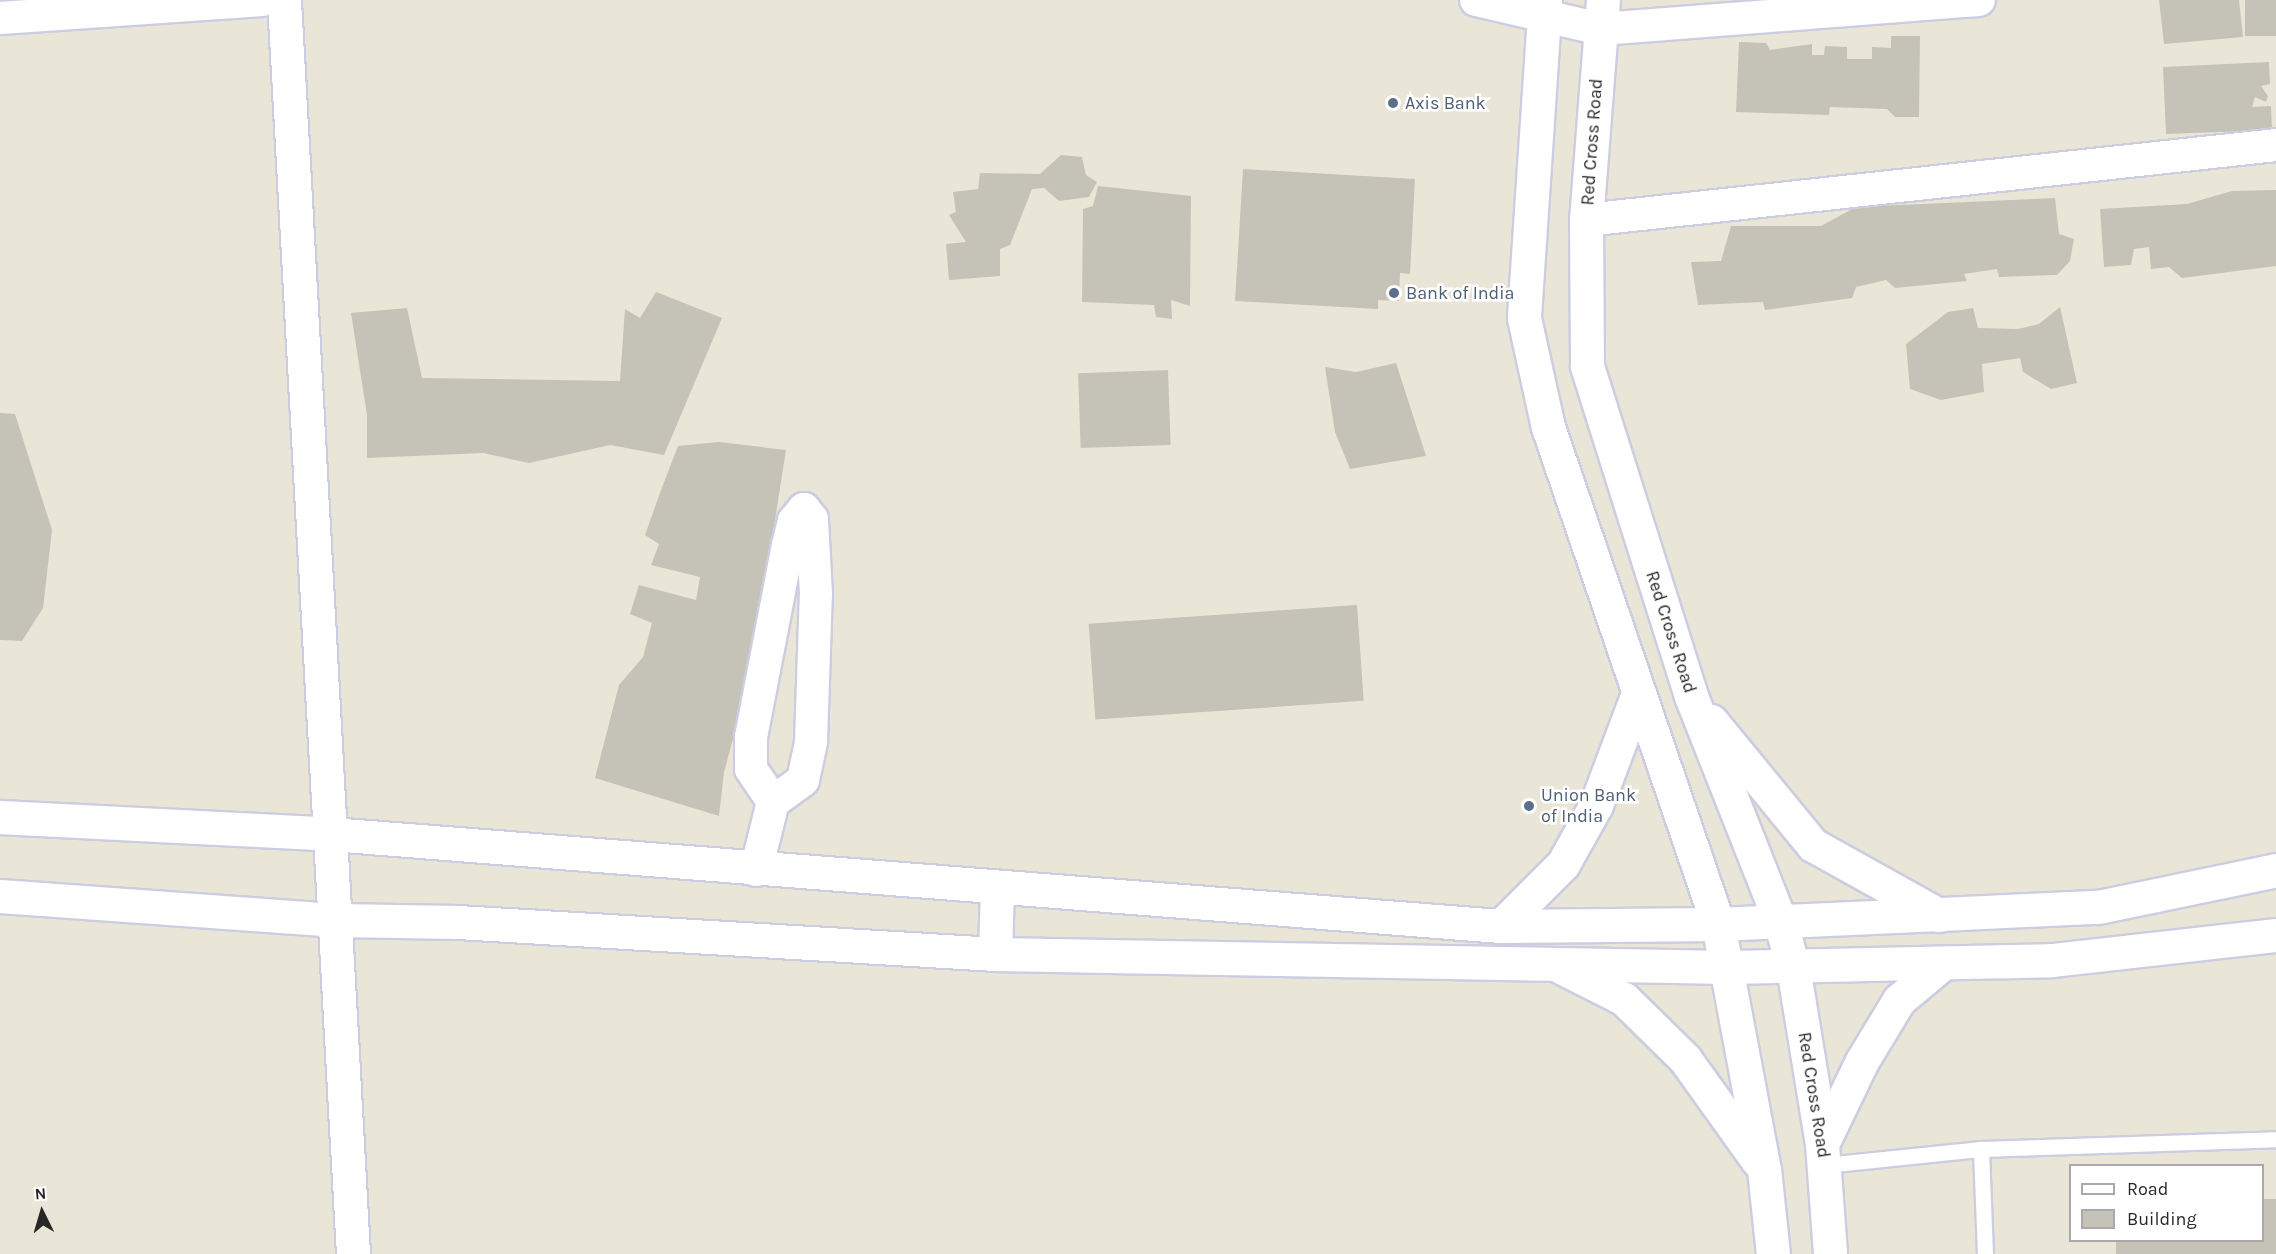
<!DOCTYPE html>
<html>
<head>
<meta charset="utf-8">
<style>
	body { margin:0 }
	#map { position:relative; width:2276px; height:1254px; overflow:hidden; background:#eae6d7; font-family:Karla,sans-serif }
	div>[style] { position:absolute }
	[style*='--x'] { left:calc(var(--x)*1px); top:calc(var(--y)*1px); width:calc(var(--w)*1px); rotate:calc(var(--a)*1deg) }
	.building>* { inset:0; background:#c5c2b7; transform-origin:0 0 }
	.roads { filter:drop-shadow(2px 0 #cdcde1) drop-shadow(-2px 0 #cdcde1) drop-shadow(0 2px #cdcde1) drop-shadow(0 -2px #cdcde1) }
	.lane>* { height:15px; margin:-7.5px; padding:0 7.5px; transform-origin:7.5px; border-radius:7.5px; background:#fff }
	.street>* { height:32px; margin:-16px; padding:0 16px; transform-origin:16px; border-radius:16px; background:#fff }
	.secondary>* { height:33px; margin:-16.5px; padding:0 16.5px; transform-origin:16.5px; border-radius:16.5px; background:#fff }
	.dots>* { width:16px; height:16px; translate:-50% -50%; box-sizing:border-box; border:3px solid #fff; border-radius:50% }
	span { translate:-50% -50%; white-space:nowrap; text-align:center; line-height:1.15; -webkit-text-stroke:5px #fff; paint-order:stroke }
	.service-label { font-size:18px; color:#4e5e75 }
	.left { translate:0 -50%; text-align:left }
	.street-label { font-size:18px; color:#272727 }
	.legend { position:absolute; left:2069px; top:1164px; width:195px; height:78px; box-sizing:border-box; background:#fff; border:2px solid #a9a9a9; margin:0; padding:8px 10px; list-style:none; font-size:18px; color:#272727 }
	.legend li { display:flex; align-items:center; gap:12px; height:30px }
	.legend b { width:30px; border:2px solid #a9a9a9 }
	.north { position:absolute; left:12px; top:1182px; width:60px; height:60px; -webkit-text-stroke:4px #fff; paint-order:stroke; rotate:355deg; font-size:16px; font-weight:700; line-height:24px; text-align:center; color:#272727 }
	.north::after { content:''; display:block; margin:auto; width:21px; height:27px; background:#272727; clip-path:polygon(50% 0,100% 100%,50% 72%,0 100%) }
</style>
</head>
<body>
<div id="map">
	<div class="building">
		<i style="clip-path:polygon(2159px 0,2239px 0,2243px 37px,2164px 44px)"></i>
		<i style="left:2245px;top:0;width:31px;height:36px"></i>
		<i style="clip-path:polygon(1891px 36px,1920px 36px,1919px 117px,1895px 117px,1887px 109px,1830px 107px,1829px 115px,1736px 112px,1739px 42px,1766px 43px,1770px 50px,1812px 44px,1812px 55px,1824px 55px,1825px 46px,1847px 47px,1847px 59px,1872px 59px,1872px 47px,1891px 48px)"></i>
		<i style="clip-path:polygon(2269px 62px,2270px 84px,2261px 86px,2268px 96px,2266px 102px,2255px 97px,2252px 107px,2271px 106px,2272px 130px,2166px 134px,2163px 67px)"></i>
		<i style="clip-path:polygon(1061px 155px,1082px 157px,1086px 175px,1097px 182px,1089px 197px,1059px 201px,1044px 188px,1032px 189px,1010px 245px,1000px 249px,1000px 276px,949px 280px,946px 244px,966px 242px,949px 215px,956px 212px,953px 192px,978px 189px,980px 173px,1040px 174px)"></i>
		<i style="clip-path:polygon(1243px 169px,1415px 179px,1410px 274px,1400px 273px,1399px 301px,1378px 300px,1378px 309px,1235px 301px)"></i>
		<i style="clip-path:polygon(1098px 186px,1191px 196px,1190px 306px,1171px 300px,1172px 319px,1156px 317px,1154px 305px,1082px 302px,1083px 209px,1093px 206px)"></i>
		<i style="clip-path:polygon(2276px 190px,2276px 266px,2182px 278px,2169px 267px,2151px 269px,2149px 247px,2134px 249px,2131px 265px,2104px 267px,2100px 209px,2187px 204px,2232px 191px)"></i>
		<i style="clip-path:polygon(2055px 198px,2059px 234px,2074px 239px,2070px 261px,2057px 275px,1999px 277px,1997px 269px,1964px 274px,1967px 281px,1895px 288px,1886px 280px,1856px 287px,1852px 298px,1765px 310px,1763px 302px,1698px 305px,1691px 262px,1721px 261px,1731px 226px,1821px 226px,1856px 207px)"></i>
		<i style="clip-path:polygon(656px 292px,722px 318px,664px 455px,610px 445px,529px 463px,483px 453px,367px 458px,367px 415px,351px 313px,407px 308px,422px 378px,620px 381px,625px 309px,640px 318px)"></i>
		<i style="clip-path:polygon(2060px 307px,2077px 383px,2051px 389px,2023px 372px,2020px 358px,1982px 364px,1984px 392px,1941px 400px,1910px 389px,1906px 344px,1948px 312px,1973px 308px,1978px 328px,2018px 329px,2039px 324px)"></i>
		<i style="clip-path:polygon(1396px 363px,1426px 456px,1350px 469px,1335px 432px,1325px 367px,1356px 372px)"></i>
		<i style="left:1168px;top:370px;width:75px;height:90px;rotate:88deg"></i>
		<i style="clip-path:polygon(0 413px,15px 414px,52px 530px,43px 608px,22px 641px,0 640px)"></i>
		<i style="clip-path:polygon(719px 442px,786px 450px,751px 673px,724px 772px,719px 816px,595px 778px,619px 685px,643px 657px,652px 623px,630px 614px,639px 585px,696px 600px,700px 577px,651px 565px,659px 544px,645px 535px,661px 490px,678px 446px)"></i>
		<i style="left:1357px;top:605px;width:96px;height:269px;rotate:86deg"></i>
		<i style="clip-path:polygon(2262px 1199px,2276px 1199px,2276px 1254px,2116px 1254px,2116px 1240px,2262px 1240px)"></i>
	</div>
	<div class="roads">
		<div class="lane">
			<i style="--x:1825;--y:1165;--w:157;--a:-5.9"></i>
			<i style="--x:1985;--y:1254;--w:105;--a:-92.2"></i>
			<i style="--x:1981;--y:1149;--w:295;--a:-1.9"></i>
		</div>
		<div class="street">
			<i style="--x:1476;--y:0;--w:128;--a:13.1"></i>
			<i style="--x:1601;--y:29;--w:379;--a:-4.4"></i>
			<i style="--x:0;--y:18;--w:262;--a:-3.9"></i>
			<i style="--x:1586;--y:220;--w:694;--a:-6.2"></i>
			<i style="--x:756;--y:870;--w:70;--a:-76"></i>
			<i style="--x:773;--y:802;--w:37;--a:-36"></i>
			<i style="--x:803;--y:780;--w:40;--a:-78"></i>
			<i style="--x:811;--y:741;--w:147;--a:-88.1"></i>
			<i style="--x:816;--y:594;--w:75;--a:-93.1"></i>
			<i style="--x:812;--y:519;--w:13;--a:-129"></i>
			<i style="--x:804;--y:509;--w:16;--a:130"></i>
			<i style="--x:794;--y:521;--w:25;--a:104"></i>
			<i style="--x:788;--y:545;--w:196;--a:100.9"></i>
			<i style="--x:751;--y:737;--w:32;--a:90"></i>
			<i style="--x:751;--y:769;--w:40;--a:56"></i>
		</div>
		<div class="secondary">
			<i style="--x:284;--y:0;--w:1256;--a:86.85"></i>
			<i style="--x:1545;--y:0;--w:319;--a:93.8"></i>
			<i style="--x:1524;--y:318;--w:112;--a:77.6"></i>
			<i style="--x:1548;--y:427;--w:525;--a:71.12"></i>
			<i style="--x:1718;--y:924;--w:249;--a:79.4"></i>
			<i style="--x:1764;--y:1169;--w:85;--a:84"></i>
			<i style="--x:1603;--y:0;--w:221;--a:94.4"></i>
			<i style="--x:1586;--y:220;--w:146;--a:89.6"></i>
			<i style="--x:1587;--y:366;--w:346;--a:72.5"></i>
			<i style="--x:1691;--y:696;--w:242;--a:68.4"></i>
			<i style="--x:1780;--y:921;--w:48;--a:74.2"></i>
			<i style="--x:1793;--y:967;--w:179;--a:80.7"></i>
			<i style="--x:1822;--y:1144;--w:110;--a:85.8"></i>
			<i style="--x:1711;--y:721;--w:161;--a:50.6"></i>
			<i style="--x:1813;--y:845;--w:144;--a:29.1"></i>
			<i style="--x:0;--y:817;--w:331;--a:2.9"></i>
			<i style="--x:331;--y:834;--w:1174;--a:4.5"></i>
			<i style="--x:1501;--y:926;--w:217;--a:-0.5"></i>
			<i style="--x:1718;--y:924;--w:380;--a:-2.6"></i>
			<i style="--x:2098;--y:907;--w:182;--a:-11.7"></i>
			<i style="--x:0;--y:896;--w:338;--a:4.1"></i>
			<i style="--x:337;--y:920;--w:121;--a:0.9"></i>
			<i style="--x:458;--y:922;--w:538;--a:3.41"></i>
			<i style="--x:995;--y:954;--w:734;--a:1.01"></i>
			<i style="--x:1729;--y:967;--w:323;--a:-1.2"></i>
			<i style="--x:2052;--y:960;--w:225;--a:-6.4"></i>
			<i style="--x:1501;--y:926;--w:88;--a:-45"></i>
			<i style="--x:1563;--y:864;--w:68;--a:-60.8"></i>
			<i style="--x:1596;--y:805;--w:120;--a:-69.4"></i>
			<i style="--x:995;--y:954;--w:66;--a:-88.3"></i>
			<i style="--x:1561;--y:967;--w:71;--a:26.9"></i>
			<i style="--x:1624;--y:999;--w:86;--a:44.5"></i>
			<i style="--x:1685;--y:1059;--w:125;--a:54.4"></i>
			<i style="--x:1822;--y:1144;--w:92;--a:-64.3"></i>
			<i style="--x:1862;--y:1061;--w:71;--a:-58.8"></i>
			<i style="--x:1899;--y:1000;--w:57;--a:-40.1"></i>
		</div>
	</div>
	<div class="dots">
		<i style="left:1393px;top:103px;background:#5c6f8a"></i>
		<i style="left:1394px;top:293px;background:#5c6f8a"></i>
		<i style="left:1529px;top:806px;background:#5c6f8a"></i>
	</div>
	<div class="service-label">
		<span class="left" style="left:1405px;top:103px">Axis Bank</span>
		<span class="left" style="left:1406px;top:293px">Bank of India</span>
		<span class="left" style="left:1541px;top:806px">Union Bank<br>of India</span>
	</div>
	<div class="street-label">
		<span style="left:1592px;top:142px;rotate:-86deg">Red Cross Road</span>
		<span style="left:1671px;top:632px;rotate:72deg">Red Cross Road</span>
		<span style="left:1814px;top:1095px;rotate:81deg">Red Cross Road</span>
	</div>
	<ul class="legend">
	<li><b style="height:8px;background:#fff"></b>Road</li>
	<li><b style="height:16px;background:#c5c2b7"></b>Building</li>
	</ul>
	<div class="north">N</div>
</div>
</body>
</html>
